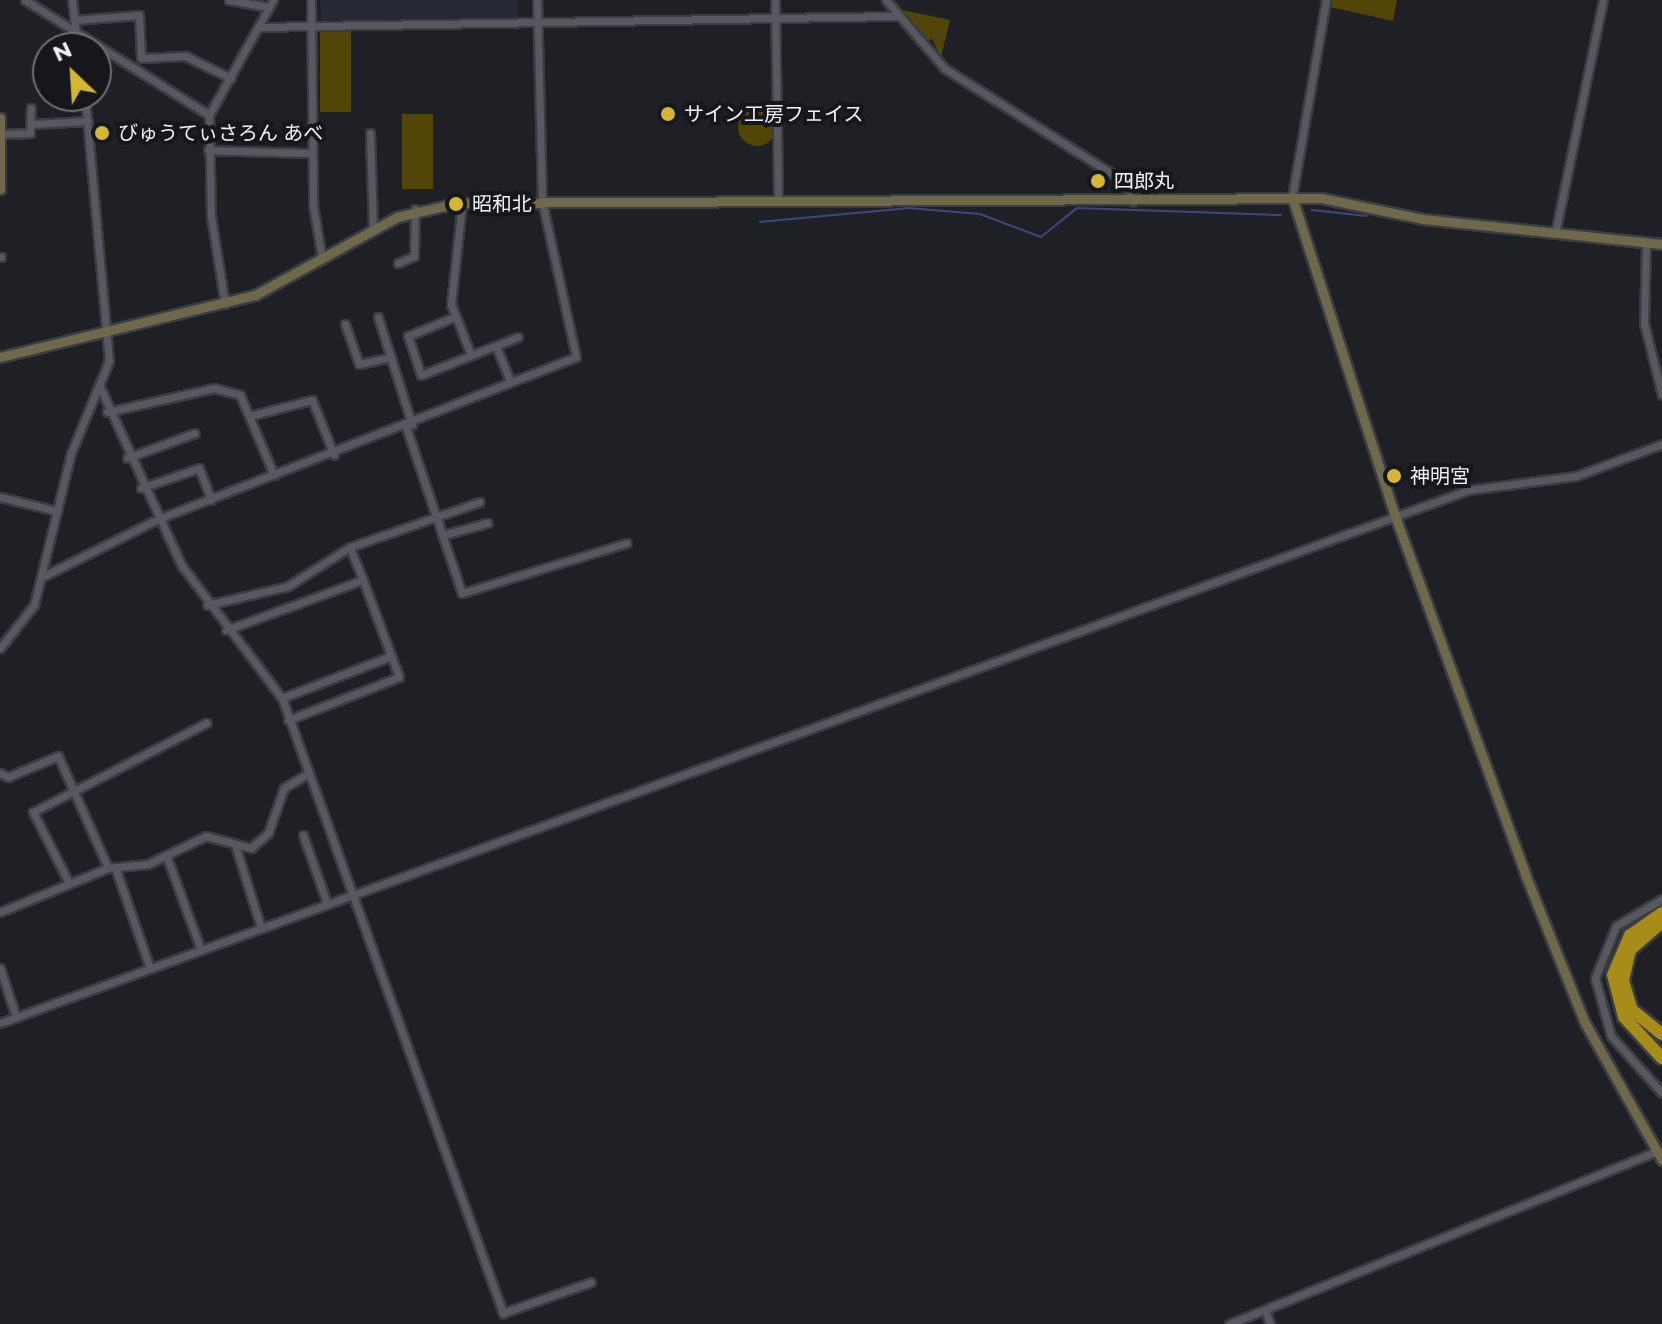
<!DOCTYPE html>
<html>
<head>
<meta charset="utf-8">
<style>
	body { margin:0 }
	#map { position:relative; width:1662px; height:1324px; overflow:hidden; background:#1f2026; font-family:Montserrat,"Noto Sans JP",sans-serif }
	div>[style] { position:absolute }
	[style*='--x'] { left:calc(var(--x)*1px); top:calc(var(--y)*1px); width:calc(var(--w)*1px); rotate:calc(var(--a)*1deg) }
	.built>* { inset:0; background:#262834 }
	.green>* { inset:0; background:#534508; transform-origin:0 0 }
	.round { border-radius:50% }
	.stream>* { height:2px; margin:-1px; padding:0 1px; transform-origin:1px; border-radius:1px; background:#3f467c }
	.roads { filter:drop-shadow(2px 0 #3c3d42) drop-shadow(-2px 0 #3c3d42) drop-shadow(0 2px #3c3d42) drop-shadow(0 -2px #3c3d42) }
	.street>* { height:7px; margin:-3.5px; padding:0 3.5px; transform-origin:3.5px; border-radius:3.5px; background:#585960 }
	.secondary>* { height:9px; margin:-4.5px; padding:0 4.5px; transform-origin:4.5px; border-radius:4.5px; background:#70684b }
	.highway>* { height:12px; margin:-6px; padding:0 6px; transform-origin:6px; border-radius:6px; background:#a78c1a }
	.dots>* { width:22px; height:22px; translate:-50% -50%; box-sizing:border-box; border:4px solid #15171c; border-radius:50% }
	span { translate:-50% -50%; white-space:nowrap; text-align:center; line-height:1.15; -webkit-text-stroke:8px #15171c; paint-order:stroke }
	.poi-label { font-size:20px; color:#f1f2f6 }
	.left { translate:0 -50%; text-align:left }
	.north { position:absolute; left:32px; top:32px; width:80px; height:80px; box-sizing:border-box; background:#15171c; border:2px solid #6d6f73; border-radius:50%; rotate:335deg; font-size:22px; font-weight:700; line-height:32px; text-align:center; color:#f1f2f6 }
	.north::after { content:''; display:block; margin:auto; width:28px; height:36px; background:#d5b534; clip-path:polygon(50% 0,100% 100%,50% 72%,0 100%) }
</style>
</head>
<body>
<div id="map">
	<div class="built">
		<i style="clip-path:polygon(320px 0,518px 0,518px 18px,321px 21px)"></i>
	</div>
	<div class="green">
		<i style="clip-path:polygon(1332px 0,1397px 0,1393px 21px,1330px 7px)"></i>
		<i style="clip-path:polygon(897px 9px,950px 20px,941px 57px,932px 39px,924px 41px)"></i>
		<i style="left:351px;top:28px;width:84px;height:31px;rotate:90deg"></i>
		<i class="round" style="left:738px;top:108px;width:38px;height:38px"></i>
		<i style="left:402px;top:114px;width:31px;height:75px"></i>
	</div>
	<div class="stream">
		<i style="--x:1312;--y:210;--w:55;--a:6.2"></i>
		<i style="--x:760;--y:222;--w:150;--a:-5.4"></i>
		<i style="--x:909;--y:208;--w:71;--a:4.8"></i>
		<i style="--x:980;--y:214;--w:65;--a:20.7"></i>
		<i style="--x:1041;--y:237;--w:46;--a:-38.9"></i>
		<i style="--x:1077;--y:208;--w:204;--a:2"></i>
	</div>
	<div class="roads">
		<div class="street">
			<i style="--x:25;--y:0;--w:217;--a:32"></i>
			<i style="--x:72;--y:0;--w:48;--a:82.9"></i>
			<i style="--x:229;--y:0;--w:40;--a:10"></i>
			<i style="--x:311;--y:0;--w:205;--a:89.4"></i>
			<i style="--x:313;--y:205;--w:55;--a:80.5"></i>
			<i style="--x:775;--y:0;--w:200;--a:89.1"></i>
			<i style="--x:886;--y:0;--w:89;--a:49.5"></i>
			<i style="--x:944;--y:68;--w:214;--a:32.2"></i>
			<i style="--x:1125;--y:182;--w:21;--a:67"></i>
			<i style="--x:74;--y:20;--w:65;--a:-4.4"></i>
			<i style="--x:139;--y:15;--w:43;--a:87.3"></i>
			<i style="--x:141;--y:58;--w:44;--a:-2.6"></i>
			<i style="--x:185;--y:56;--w:51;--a:25.6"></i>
			<i style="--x:258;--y:27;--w:638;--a:-0.99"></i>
			<i style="--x:33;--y:124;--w:55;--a:-3.1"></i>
			<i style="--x:370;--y:133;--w:96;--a:88.2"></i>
			<i style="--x:2;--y:134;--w:28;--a:-2"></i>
			<i style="--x:30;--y:133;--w:25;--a:-88"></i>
			<i style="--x:208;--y:150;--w:104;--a:1.7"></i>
			<i style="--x:1292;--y:197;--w:200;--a:-80.2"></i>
			<i style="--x:462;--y:203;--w:102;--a:96.2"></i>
			<i style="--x:451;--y:304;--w:55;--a:68.6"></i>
			<i style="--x:1556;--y:229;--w:234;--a:-78.4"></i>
			<i style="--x:1646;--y:242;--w:81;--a:91.4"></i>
			<i style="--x:1644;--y:323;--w:74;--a:76"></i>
			<i style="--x:0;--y:257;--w:1;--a:0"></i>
			<i style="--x:398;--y:263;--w:17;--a:-24"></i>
			<i style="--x:414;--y:256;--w:47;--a:-88.8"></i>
			<i style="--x:225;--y:304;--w:88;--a:-99.1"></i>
			<i style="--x:211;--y:217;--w:102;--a:-91.1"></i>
			<i style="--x:209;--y:115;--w:132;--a:-60.9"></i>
			<i style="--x:378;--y:317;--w:113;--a:72.5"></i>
			<i style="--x:454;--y:317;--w:50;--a:157.6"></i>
			<i style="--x:408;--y:336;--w:41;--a:71.6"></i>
			<i style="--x:421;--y:375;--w:104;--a:-21.4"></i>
			<i style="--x:345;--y:324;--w:42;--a:70.7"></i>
			<i style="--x:359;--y:364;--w:33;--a:-12"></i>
			<i style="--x:496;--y:346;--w:38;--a:68"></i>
			<i style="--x:99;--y:385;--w:199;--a:65.4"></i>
			<i style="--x:182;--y:566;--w:166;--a:52.9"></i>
			<i style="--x:282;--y:698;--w:654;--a:70.23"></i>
			<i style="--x:503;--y:1313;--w:93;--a:-19.4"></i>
			<i style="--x:107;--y:412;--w:110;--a:-12.6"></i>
			<i style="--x:214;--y:388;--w:27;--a:15"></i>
			<i style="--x:240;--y:395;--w:87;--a:67"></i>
			<i style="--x:249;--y:416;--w:65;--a:-14.3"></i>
			<i style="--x:312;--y:400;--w:59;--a:68.2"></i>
			<i style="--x:406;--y:427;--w:175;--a:71.4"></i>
			<i style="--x:462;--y:593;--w:172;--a:-16.9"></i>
			<i style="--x:127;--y:458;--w:72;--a:-20.2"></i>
			<i style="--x:141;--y:488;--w:61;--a:-19"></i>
			<i style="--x:199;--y:468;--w:34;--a:69"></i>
			<i style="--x:0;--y:497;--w:59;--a:13.8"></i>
			<i style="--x:443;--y:535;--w:46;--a:-15.3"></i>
			<i style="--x:44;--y:576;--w:127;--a:-26.6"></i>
			<i style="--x:158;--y:519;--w:448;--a:-21.2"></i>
			<i style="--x:576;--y:357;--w:160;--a:-102.3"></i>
			<i style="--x:542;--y:201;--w:201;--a:-91.4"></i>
			<i style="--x:207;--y:605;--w:83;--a:-13.2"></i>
			<i style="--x:288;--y:586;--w:73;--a:-32.2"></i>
			<i style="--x:350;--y:547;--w:137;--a:-19.2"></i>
			<i style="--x:226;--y:630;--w:146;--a:-20.1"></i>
			<i style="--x:363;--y:580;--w:35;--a:-112"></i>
			<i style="--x:0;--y:648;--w:55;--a:-51.7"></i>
			<i style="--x:34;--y:605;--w:156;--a:-76.3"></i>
			<i style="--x:71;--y:453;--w:100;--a:-67.6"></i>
			<i style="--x:109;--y:361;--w:266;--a:-95.2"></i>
			<i style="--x:282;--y:698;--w:117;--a:-21.1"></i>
			<i style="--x:288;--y:720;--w:119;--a:-21.2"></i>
			<i style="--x:399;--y:677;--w:103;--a:-110.4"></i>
			<i style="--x:0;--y:773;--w:9;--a:27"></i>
			<i style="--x:8;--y:777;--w:54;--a:-22.8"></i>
			<i style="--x:58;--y:756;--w:123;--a:65.9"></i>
			<i style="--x:303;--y:835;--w:72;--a:70.6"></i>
			<i style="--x:236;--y:848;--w:84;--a:72.6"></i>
			<i style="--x:166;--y:855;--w:101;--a:69.8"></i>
			<i style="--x:115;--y:867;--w:107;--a:70.9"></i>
			<i style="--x:69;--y:883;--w:80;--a:-116.9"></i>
			<i style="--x:33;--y:812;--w:195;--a:-27.2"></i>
			<i style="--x:1662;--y:899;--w:53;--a:149.6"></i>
			<i style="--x:1616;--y:926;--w:56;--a:112"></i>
			<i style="--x:1595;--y:978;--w:60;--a:74.6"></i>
			<i style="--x:1611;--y:1036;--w:76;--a:48.2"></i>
			<i style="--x:0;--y:912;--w:117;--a:-22.2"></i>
			<i style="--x:108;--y:868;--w:40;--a:-5.7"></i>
			<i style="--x:148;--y:864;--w:64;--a:-25.8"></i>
			<i style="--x:206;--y:836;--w:47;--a:14.9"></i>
			<i style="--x:251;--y:848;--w:23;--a:-41"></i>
			<i style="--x:268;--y:833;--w:48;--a:-70.4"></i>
			<i style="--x:284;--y:788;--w:27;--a:-31"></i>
			<i style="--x:0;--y:968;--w:52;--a:71.9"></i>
			<i style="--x:0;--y:1023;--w:1562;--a:-19.95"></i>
			<i style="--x:1468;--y:490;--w:109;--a:-7.4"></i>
			<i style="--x:1576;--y:476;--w:92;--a:-20.4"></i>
			<i style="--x:1265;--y:1310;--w:15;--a:70"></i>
			<i style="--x:1229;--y:1324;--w:462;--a:-22"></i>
		</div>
		<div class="secondary">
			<i style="--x:0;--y:118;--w:71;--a:90"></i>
			<i style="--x:1292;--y:197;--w:335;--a:72.1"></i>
			<i style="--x:1395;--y:516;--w:381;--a:70"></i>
			<i style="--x:1525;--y:874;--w:161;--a:68.1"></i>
			<i style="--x:1585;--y:1023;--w:157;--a:60.7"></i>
			<i style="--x:0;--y:357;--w:262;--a:-13.7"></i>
			<i style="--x:255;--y:295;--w:162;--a:-28.8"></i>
			<i style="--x:397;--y:217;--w:62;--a:-13.1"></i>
			<i style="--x:457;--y:203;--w:864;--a:-0.33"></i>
			<i style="--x:1321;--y:198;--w:104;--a:11.6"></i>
			<i style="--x:1423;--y:219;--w:240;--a:6"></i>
		</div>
		<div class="highway">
			<i style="--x:1662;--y:913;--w:39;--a:145"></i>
			<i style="--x:1630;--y:935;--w:43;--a:113"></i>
			<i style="--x:1613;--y:975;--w:43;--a:75.3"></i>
			<i style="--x:1624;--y:1017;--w:56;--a:47.2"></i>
			<i style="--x:1662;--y:922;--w:43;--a:138.8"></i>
			<i style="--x:1630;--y:950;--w:32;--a:103"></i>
			<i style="--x:1623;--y:981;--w:30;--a:73"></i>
			<i style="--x:1632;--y:1010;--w:38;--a:39"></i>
		</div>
	</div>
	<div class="dots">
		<i style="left:668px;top:114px;background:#d5b534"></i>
		<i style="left:102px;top:133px;background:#d5b534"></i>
		<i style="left:1098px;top:181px;background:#d5b534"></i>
		<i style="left:456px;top:204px;background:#d5b534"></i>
		<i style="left:1394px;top:476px;background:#d5b534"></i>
	</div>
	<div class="poi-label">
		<span class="left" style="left:684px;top:114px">サイン工房フェイス</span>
		<span class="left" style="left:118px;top:133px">びゅうてぃさろん あべ</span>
		<span class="left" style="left:1114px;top:181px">四郎丸</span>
		<span class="left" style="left:472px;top:204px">昭和北</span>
		<span class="left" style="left:1410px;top:476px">神明宮</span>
	</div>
	<div class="north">N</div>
</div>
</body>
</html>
